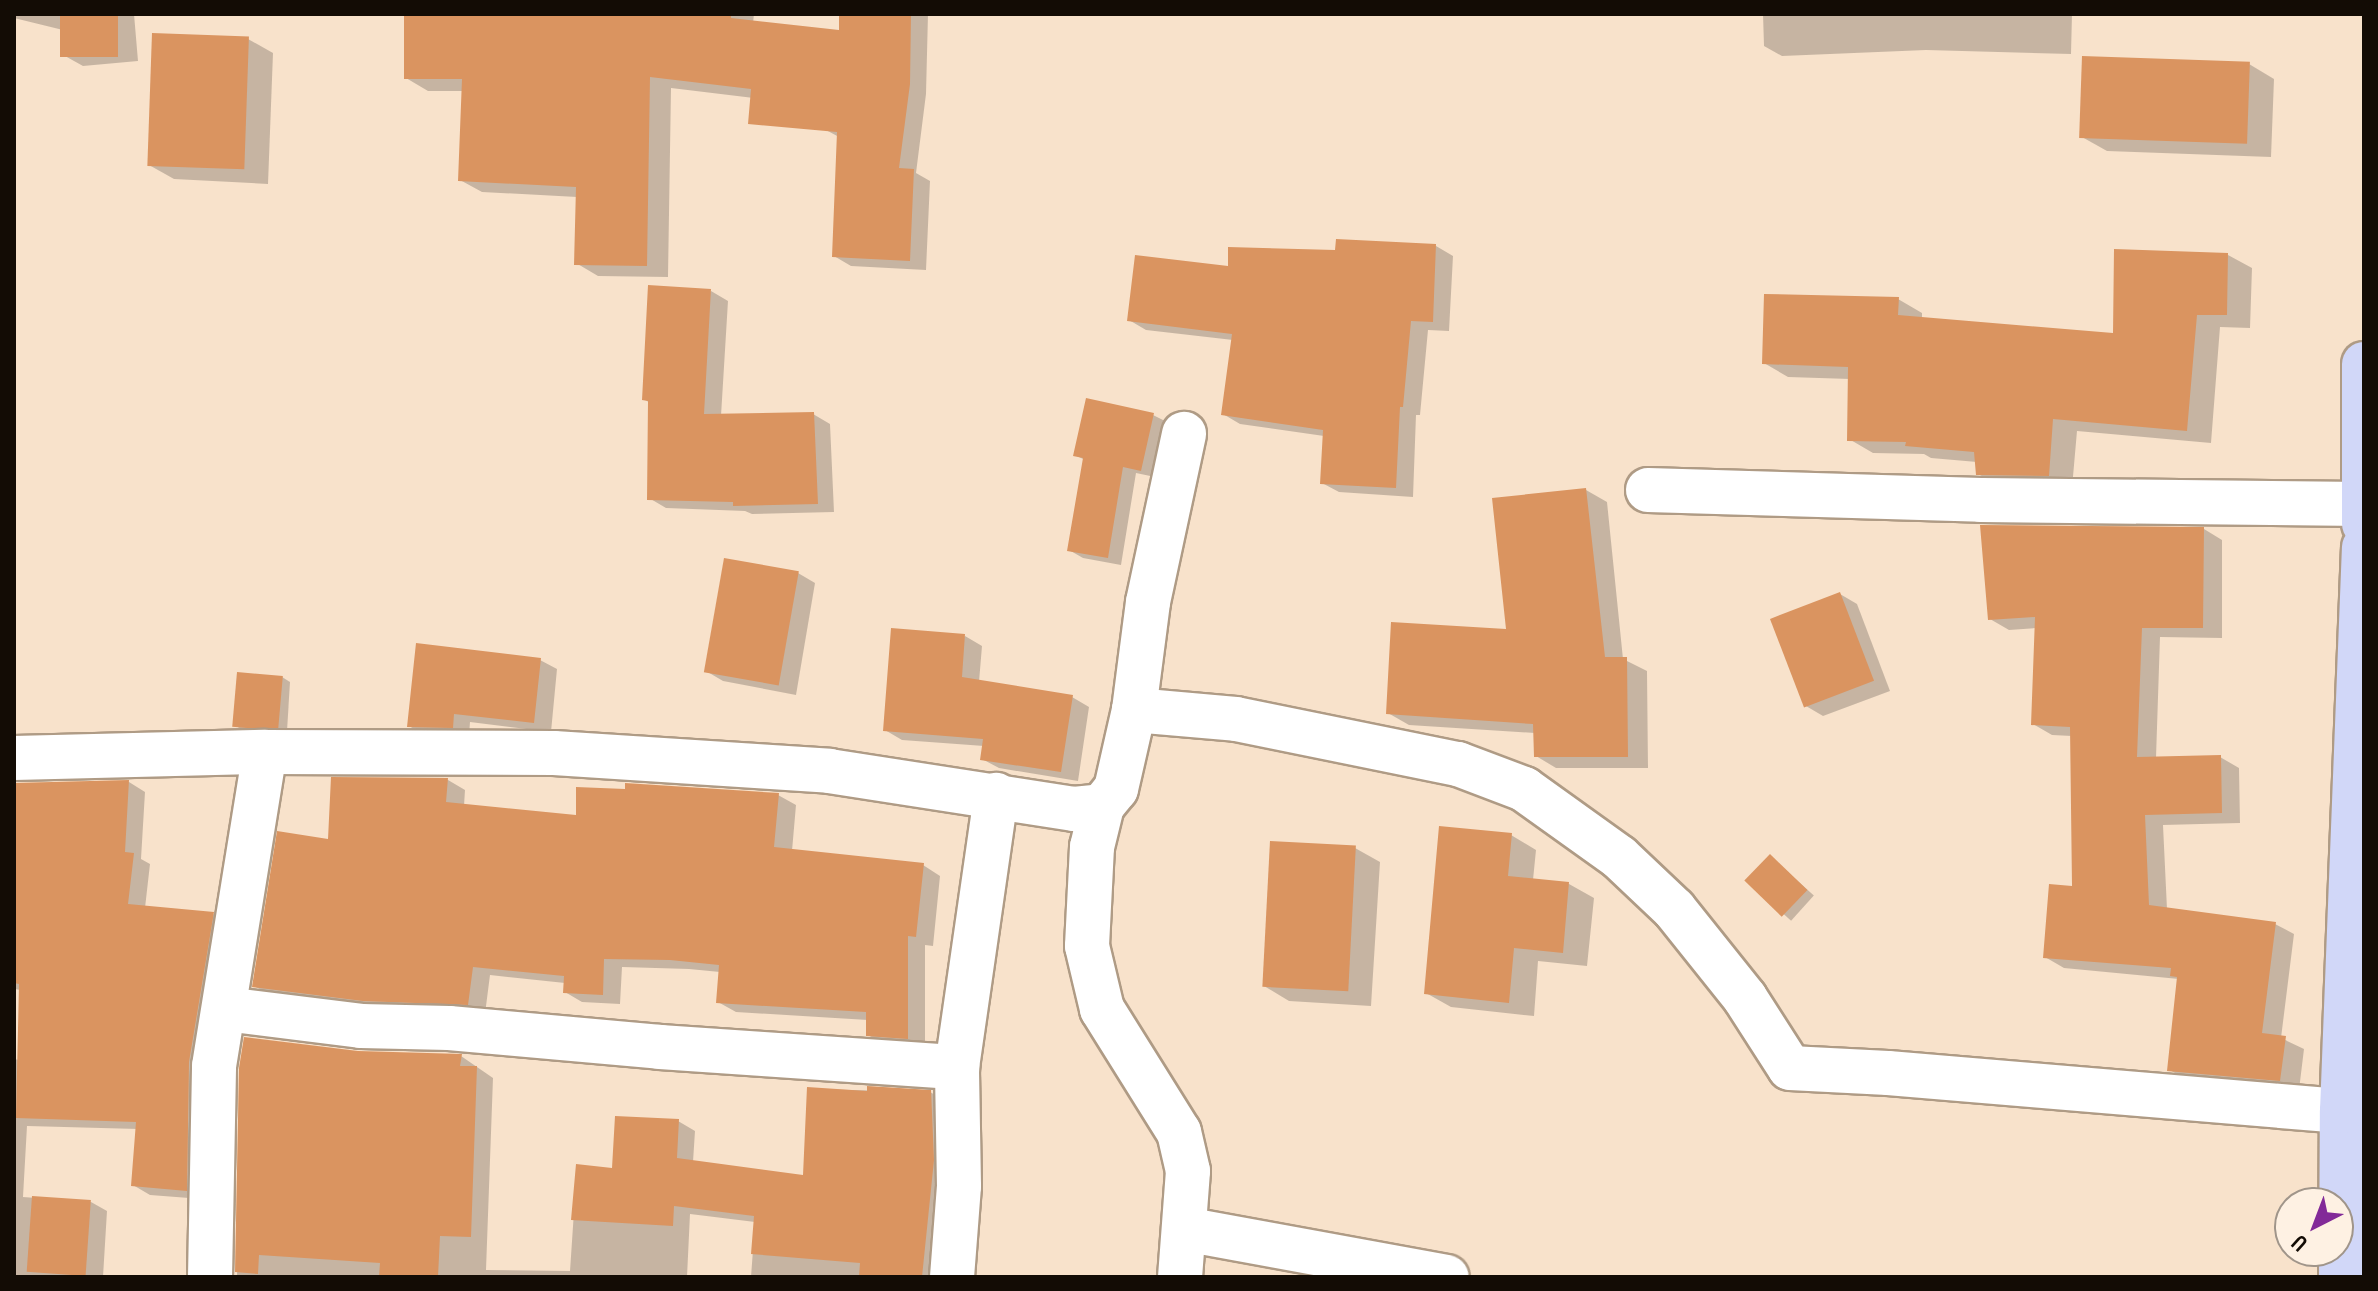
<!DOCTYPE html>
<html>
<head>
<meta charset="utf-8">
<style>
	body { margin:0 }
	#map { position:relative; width:2378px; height:1291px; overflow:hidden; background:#f8e2cb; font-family:"PT Sans Narrow",sans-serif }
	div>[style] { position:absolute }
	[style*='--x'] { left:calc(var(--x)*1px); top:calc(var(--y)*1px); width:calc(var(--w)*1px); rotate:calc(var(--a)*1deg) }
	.shadow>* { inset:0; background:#0003; transform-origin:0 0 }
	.building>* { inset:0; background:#da9460; transform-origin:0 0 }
	.roads { filter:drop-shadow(2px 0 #af9b85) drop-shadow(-2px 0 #af9b85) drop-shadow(0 2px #af9b85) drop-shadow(0 -2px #af9b85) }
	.minor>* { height:44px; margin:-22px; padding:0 22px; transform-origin:22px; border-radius:22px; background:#fff }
	.primary>* { height:44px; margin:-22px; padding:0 22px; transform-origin:22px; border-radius:22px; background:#d1d7f8 }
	span { translate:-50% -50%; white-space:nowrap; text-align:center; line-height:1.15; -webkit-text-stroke:7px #fef1e3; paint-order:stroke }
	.frame { position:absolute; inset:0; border:16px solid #130c05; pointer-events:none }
	.north { position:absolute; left:2274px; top:1187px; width:80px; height:80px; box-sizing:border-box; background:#fef1e3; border:2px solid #a0958a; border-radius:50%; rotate:222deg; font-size:22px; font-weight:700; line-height:32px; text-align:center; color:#130c05 }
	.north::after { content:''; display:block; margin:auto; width:28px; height:36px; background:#822a98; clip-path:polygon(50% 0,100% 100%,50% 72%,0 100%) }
</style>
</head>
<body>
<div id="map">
	<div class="shadow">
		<i style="clip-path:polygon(14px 14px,134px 14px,138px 61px,83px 66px,65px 56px,63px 30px,14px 18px)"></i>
		<i style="clip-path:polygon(406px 14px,754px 14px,753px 23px,786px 102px,671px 88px,668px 277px,598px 276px,576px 263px,577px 197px,482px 192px,460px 180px,464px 91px,428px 91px,406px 78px)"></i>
		<i style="clip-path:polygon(841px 14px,928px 14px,926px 94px,916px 173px,930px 181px,926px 270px,851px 266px,834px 256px,839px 137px,826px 130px)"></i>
		<i style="clip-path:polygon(1763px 14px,2072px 14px,2071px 54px,1926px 50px,1782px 56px,1764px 46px)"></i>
		<i style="clip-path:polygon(248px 39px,273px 53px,268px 184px,174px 179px,149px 165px)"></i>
		<i style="clip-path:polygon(2249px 64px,2274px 79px,2271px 157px,2107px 151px,2082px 137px)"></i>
		<i style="clip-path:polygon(1436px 246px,1453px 256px,1449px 331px,1428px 330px,1420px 415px,1416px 415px,1413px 497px,1339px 492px,1322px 483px,1324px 436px,1240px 424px,1223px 414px,1233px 340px,1146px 330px,1129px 320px,1229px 269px,1337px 252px)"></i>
		<i style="clip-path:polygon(2228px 255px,2252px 268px,2250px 328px,2220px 327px,2211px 443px,2077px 431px,2072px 488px,2002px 487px,1978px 474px,1977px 462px,1931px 458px,1924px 454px,1873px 453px,1849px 439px,1850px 379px,1788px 377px,1764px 363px,1898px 299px,1922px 313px,1922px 319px,2115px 335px)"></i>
		<i style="clip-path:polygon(711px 291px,728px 301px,721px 416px,813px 414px,830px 424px,834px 512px,752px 514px,745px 511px,666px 508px,649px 498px,650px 403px,644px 399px)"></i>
		<i style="clip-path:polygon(1153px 415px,1167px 422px,1155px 477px,1136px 473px,1121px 565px,1083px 558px,1069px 550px,1085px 460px,1075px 455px)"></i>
		<i style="clip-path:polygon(1586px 490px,1607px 502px,1623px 659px,1647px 671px,1648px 768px,1556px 768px,1536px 756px,1535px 733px,1409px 725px,1388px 713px,1509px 631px)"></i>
		<i style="clip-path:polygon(2204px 529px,2222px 540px,2222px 638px,2160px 637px,2156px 758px,2220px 757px,2239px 768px,2240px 823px,2163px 825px,2167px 909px,2275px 924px,2294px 934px,2281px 1038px,2304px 1049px,2299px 1090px,2188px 1081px,2170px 1070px,2179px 979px,2064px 968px,2045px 957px,2074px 889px,2072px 736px,2052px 735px,2033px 724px,2037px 628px,2009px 630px,1990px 619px)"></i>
		<i style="clip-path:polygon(798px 573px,815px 583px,796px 695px,723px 681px,706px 671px)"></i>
		<i style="clip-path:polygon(1840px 594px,1857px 604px,1890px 691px,1823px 716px,1806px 706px)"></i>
		<i style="clip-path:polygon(965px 636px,982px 646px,979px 682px,1072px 697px,1089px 707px,1078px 781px,999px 768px,982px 759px,984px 746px,902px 740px,885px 730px)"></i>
		<i style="clip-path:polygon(540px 660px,557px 669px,551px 732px,470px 722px,469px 736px,426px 736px,409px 726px)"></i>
		<i style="clip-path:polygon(282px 677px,290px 682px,287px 731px,244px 731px,236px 726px)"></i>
		<i style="clip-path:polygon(333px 779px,448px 780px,465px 790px,464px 806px,578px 817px,778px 795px,796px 805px,792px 851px,923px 865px,940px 876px,933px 946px,925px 945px,925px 1047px,886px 1045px,868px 1035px,868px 1020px,736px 1012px,718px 1002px,720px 972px,689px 969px,622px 967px,620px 1004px,582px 1002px,565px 992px,565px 983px,490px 975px,485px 1014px,382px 1010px,272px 996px,254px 986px,330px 841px)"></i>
		<i style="clip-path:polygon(129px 782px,145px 792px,141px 859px,150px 864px,145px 908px,213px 914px,229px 923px,202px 1199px,150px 1195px,133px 1185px,138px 1129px,27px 1126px,23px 1197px,91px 1202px,107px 1211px,103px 1277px,14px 1277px,14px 1059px,19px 1060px,21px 990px,14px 989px,14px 785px)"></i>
		<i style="clip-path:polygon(1511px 835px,1536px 850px,1533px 880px,1569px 884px,1594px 898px,1587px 966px,1538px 961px,1534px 1016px,1451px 1007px,1426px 993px)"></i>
		<i style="clip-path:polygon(1355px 848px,1380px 862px,1371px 1006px,1289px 1001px,1264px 986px)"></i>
		<i style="left:1770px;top:856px;width:59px;height:34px;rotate:42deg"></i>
		<i style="clip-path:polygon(358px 1053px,461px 1056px,493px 1078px,486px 1270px,570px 1271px,577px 1166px,613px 1170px,678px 1121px,695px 1131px,693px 1162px,805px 1177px,809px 1089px,930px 1092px,947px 1102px,940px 1277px,751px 1277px,755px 1222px,690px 1214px,687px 1277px,237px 1277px,241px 1068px)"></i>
		<i style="clip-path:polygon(150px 1275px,184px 1277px,185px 1277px,150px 1277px)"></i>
	</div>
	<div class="building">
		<i style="left:60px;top:14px;width:58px;height:43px"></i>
		<i style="clip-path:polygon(404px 14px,731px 14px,731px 18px,839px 30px,839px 14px,911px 14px,910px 84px,899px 168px,914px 169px,910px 261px,832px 257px,837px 132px,748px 124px,751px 89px,650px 77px,647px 266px,574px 265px,576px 187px,458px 181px,462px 79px,404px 79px)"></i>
		<i style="left:152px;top:33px;width:97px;height:133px;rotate:2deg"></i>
		<i style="left:2082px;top:56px;width:168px;height:82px;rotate:2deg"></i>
		<i style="clip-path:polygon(1336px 239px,1436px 244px,1433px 322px,1411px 321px,1403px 407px,1400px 407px,1396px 488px,1320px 484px,1323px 430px,1221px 415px,1232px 334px,1127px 321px,1135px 255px,1228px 266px,1228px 247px,1335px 250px)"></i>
		<i style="clip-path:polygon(2114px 249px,2228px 253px,2227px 315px,2197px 315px,2187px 431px,2053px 419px,2049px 476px,1976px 475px,1974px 452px,1905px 446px,1906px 442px,1847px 441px,1848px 367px,1762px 364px,1764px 294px,1899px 297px,1898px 315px,2113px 333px)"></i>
		<i style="clip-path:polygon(648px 285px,711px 289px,704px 414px,814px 412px,818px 504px,733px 506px,733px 502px,647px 500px,648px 401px,642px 400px)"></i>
		<i style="clip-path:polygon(1086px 398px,1154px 413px,1141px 471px,1123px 467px,1108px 558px,1067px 551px,1083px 458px,1073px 456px)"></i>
		<i style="clip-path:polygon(1586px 488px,1605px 657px,1627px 657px,1628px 757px,1534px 757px,1533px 724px,1386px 714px,1391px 622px,1506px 629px,1492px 498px)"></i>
		<i style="clip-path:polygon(1980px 525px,2204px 527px,2203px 628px,2142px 628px,2137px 757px,2221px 755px,2222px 813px,2145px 815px,2149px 905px,2276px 922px,2262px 1033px,2286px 1036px,2280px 1081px,2167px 1071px,2177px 977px,2170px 976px,2171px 968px,2043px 958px,2049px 884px,2072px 886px,2070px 727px,2031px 725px,2035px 617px,1988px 620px)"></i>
		<i style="left:724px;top:558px;width:76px;height:116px;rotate:10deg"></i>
		<i style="left:1840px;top:592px;width:95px;height:75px;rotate:69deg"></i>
		<i style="clip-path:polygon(891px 628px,965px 634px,962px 677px,1073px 695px,1061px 772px,980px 760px,983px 739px,883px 731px)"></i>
		<i style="clip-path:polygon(416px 643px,541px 658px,534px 723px,454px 714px,453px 728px,407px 727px)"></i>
		<i style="left:237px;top:672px;width:46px;height:55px;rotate:5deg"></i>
		<i style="clip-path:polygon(331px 777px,448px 778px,446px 802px,576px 815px,576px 787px,625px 789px,625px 783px,779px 793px,774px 847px,924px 863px,916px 937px,908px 936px,908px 1039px,866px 1036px,866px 1012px,716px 1003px,719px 965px,670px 960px,604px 959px,603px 995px,563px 993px,564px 976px,473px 967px,468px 1005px,363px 1001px,252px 987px,277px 831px,328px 839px)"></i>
		<i style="clip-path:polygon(129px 780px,125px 852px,134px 853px,128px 904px,214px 912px,189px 1062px,187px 1191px,131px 1186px,136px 1122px,16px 1118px,19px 984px,14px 983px,14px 783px)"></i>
		<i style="clip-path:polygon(1439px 826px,1512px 833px,1508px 876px,1569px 882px,1563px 953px,1514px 948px,1509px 1003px,1424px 994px)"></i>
		<i style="left:1270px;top:841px;width:86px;height:146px;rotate:3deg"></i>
		<i style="left:1770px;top:854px;width:52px;height:37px;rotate:44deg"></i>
		<i style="clip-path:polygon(244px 1037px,358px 1051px,462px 1054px,460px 1066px,477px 1066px,471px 1237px,440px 1236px,438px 1277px,379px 1277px,380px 1263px,259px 1255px,258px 1274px,235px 1272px,239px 1068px)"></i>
		<i style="clip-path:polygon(867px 1086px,931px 1090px,934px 1160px,922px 1277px,859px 1277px,860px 1263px,751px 1254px,754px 1216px,674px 1206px,673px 1226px,571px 1220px,576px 1164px,612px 1168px,615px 1116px,679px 1119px,677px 1158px,803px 1175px,807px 1087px,867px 1091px)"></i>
		<i style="left:32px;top:1196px;width:59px;height:76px;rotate:4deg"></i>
	</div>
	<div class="roads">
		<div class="minor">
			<i style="--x:1648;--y:490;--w:333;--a:1.7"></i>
			<i style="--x:1981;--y:500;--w:382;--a:0.6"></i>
			<i style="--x:1134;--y:710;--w:109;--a:-82.6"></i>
			<i style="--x:1148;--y:602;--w:172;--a:-77.9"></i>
			<i style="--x:14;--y:758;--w:251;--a:-1.4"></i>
			<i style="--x:265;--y:752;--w:289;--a:0.2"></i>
			<i style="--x:554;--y:753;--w:276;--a:3.7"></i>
			<i style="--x:829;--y:771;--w:248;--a:8.8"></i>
			<i style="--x:1074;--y:809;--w:28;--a:-6"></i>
			<i style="--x:1102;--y:806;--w:22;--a:-51"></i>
			<i style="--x:1116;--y:789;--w:81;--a:-77.2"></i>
			<i style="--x:1134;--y:710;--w:102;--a:5"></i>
			<i style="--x:1236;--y:719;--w:227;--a:11.5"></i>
			<i style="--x:1458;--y:764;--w:71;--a:20.7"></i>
			<i style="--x:1524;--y:789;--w:117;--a:35.6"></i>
			<i style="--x:1619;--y:857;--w:76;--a:43.4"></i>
			<i style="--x:1674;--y:909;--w:114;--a:51.4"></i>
			<i style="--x:1745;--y:998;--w:83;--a:57.3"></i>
			<i style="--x:1790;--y:1068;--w:98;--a:2.9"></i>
			<i style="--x:1888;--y:1073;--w:456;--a:4.8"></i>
			<i style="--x:1102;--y:806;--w:42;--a:103.7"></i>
			<i style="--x:1092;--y:847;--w:99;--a:92.9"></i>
			<i style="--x:1087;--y:946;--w:65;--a:76.6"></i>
			<i style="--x:1102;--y:1009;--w:145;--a:58"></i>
			<i style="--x:1179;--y:1132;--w:40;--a:77"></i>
			<i style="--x:1188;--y:1171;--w:106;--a:94.3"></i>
			<i style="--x:225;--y:1009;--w:137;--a:7.1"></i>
			<i style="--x:361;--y:1026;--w:88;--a:1.3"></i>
			<i style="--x:449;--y:1028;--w:212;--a:5.1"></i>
			<i style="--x:660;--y:1047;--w:298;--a:3.9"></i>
			<i style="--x:1185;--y:1229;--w:266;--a:10.4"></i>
			<i style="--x:210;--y:1277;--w:211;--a:-88.9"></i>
			<i style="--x:214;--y:1066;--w:318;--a:-80.8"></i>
			<i style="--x:952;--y:1277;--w:91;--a:-85.6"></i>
			<i style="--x:959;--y:1186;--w:119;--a:-91"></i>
			<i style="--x:957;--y:1067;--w:275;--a:-81.8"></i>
		</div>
		<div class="primary">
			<i style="--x:2364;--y:364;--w:160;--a:90"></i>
			<i style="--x:2341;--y:1277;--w:166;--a:-89.7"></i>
			<i style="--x:2342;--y:1111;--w:564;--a:-87.77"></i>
		</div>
	</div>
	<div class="frame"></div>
	<div class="north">U</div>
</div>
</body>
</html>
